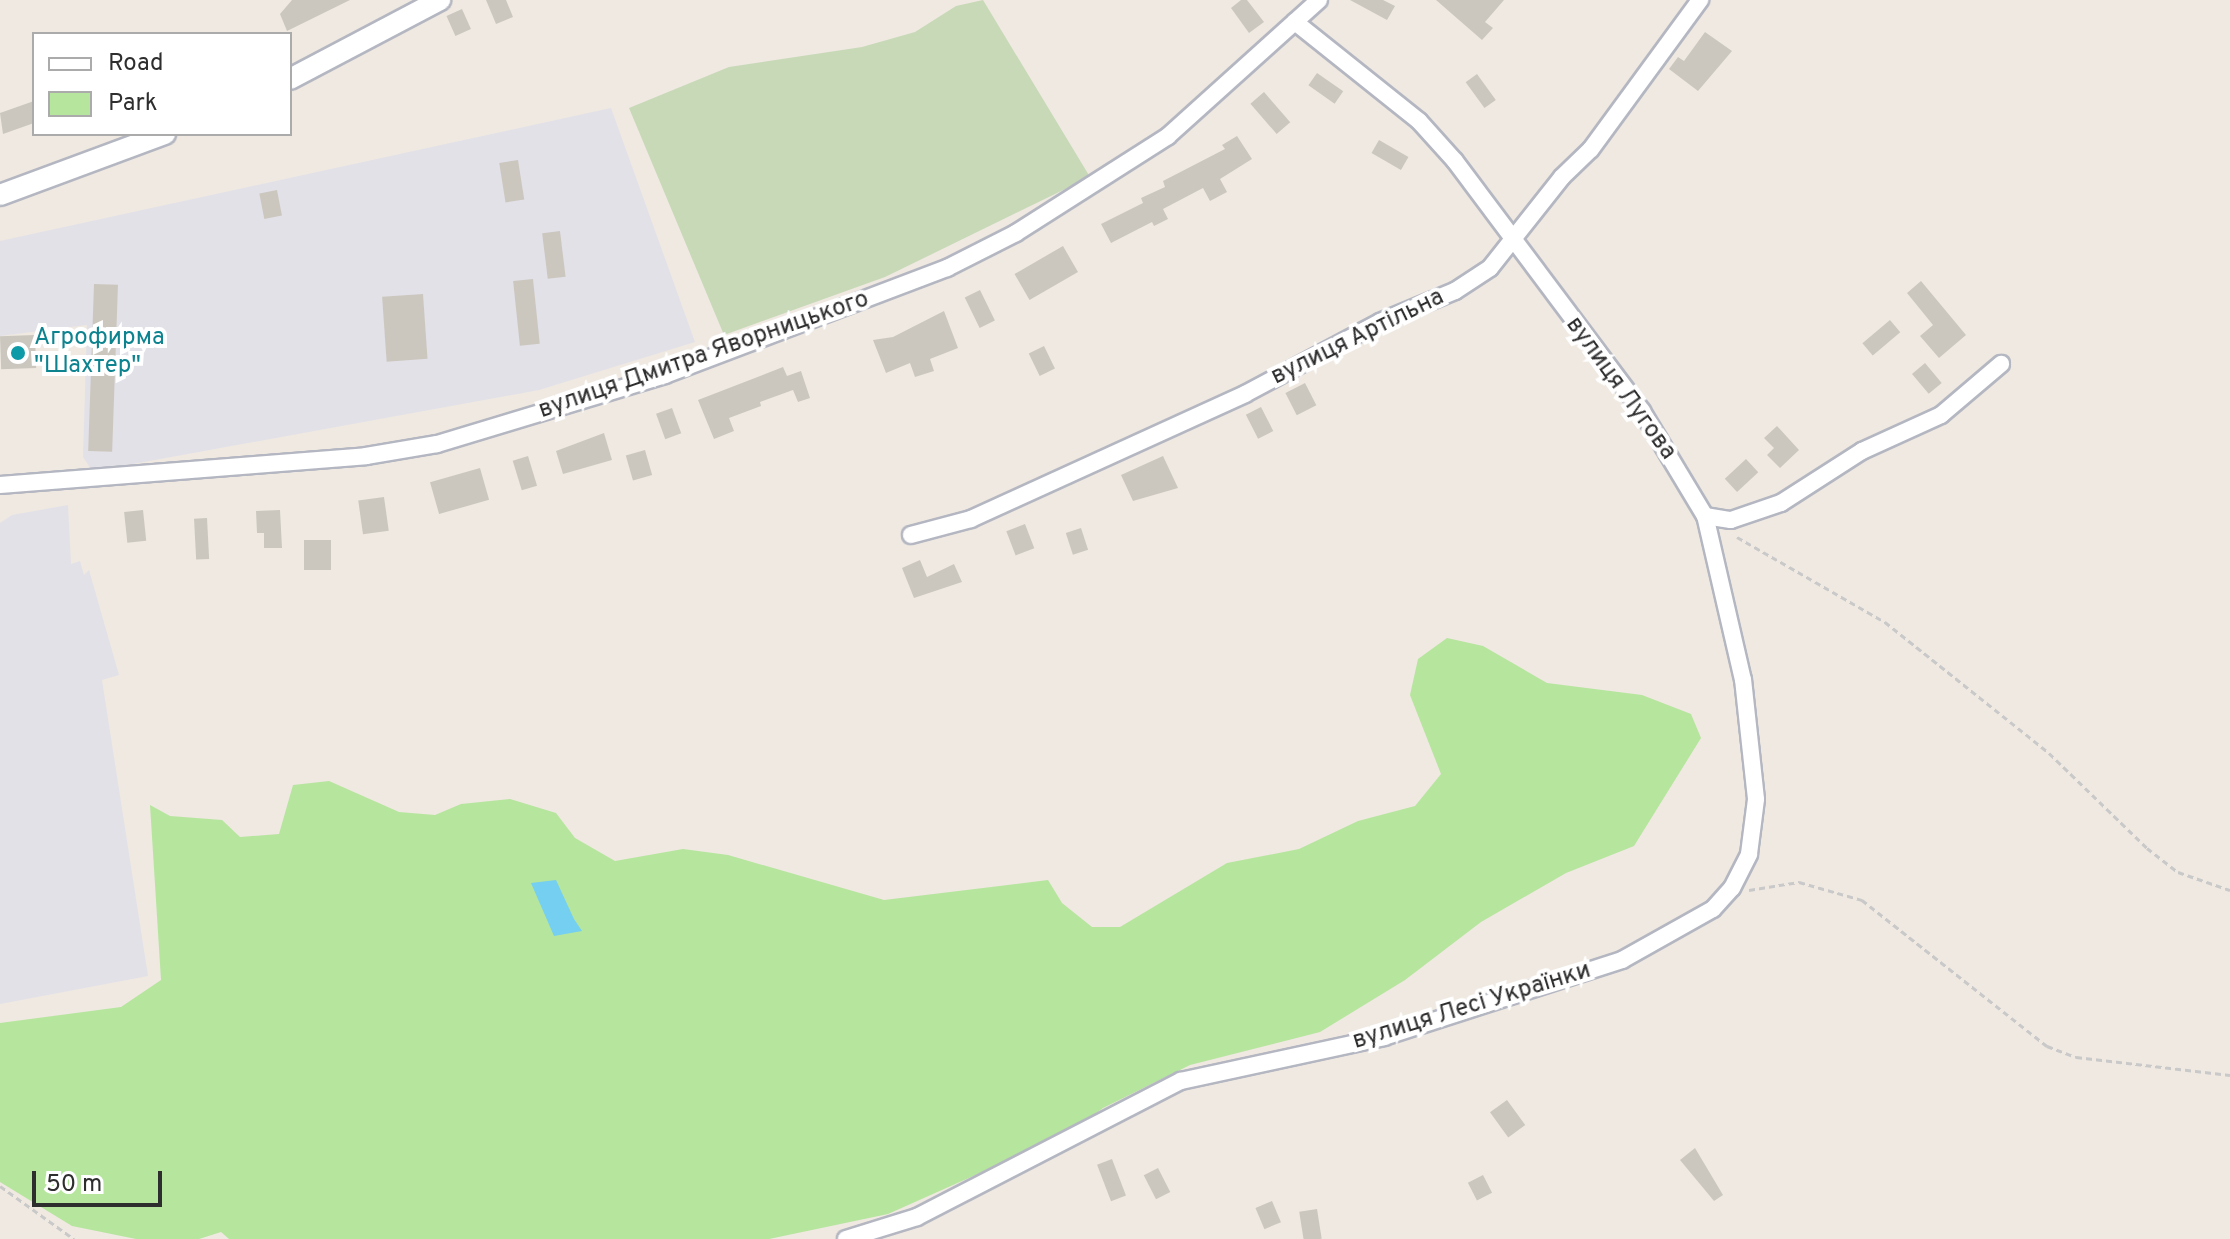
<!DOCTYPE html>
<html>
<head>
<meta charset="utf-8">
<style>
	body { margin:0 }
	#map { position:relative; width:2230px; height:1239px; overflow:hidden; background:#efe9e1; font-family:Overpass,sans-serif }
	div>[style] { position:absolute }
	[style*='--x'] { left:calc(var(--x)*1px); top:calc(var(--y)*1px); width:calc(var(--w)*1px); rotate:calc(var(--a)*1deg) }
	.industrial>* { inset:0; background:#e3e1e8 }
	.green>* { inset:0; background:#b6e59e }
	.cemetery>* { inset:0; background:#c8d9b8 }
	.water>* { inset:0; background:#75cff0 }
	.building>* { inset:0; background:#cbc7bf; transform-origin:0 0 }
	.path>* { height:3px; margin-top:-1.5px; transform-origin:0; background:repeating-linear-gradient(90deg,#c9c9c9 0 6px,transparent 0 10px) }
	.roads { filter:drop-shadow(2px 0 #b4b7c1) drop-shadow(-2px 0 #b4b7c1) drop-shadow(0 2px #b4b7c1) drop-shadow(0 -2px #b4b7c1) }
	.minor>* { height:16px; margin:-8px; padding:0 8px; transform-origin:8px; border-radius:8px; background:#fff }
	.tertiary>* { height:20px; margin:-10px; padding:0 10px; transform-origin:10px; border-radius:10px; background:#fff }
	.dots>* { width:22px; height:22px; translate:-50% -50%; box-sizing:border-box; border:4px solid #fff; border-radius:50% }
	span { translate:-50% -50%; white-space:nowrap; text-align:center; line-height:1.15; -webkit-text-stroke:8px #fff; paint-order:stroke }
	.street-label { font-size:24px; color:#2e2e2e }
	.culture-label { font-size:24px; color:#0d838f }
	.left { translate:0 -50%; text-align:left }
	.legend { position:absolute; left:32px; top:32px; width:260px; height:104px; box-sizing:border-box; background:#fff; border:2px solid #ababab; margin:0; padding:10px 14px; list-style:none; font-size:24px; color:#2e2e2e }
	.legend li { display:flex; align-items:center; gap:16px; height:40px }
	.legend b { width:40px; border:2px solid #ababab }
	.scale { position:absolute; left:32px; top:1171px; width:130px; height:36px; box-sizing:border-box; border:4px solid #2e2e2e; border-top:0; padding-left:10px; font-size:24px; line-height:28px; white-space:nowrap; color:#2e2e2e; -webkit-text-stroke:6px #fff; paint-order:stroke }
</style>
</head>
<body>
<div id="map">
	<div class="industrial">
		<i style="clip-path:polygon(611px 108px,695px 342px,539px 390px,100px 470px,91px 469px,83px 457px,87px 325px,0 336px,0 241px)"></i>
		<i style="clip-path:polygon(68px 505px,71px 564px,80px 561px,84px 575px,89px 570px,119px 675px,102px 680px,148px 976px,0 1004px,0 523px,12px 515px)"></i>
	</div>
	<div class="green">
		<i style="clip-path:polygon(1447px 638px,1483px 646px,1547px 683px,1642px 695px,1691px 714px,1701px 738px,1634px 846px,1566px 873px,1481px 922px,1405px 980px,1320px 1032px,1190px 1065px,1103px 1108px,1067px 1134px,888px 1214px,769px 1239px,229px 1239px,221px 1232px,199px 1239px,136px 1239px,72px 1226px,0 1182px,0 1023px,121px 1007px,161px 980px,150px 805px,170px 816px,222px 820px,240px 837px,279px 834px,293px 785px,329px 781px,399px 812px,435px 815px,461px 804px,510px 799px,556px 813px,575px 838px,615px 861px,683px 849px,728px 855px,884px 900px,1048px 880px,1062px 903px,1092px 927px,1120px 927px,1227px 863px,1299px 849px,1358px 821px,1415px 806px,1441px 774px,1410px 695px,1418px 659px)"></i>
	</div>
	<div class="cemetery">
		<i style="clip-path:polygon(983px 0,1090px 177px,885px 277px,724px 335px,629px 108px,729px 67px,862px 47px,915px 32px,956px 6px)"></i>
	</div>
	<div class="water">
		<i style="clip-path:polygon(556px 880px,574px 919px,582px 931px,554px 936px,531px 883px)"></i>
	</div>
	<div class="building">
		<i style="clip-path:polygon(292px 0,350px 0,287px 31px,280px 14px)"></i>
		<i style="clip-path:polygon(486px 0,506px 0,513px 17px,496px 24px)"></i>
		<i style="clip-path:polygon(1241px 0,1247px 0,1264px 22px,1249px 33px,1231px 8px)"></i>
		<i style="clip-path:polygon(1350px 0,1383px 0,1395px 6px,1387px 20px)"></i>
		<i style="clip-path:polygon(1436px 0,1504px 0,1485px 22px,1493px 28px,1482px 40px)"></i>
		<i style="left:462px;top:9px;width:22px;height:17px;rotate:66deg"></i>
		<i style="clip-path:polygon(1705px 32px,1732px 51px,1698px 91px,1669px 69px,1678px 57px,1684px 61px)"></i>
		<i style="left:1317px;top:73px;width:32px;height:15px;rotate:35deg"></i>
		<i style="left:1477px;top:74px;width:32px;height:14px;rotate:54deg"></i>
		<i style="left:1264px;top:92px;width:40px;height:18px;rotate:49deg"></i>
		<i style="clip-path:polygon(34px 101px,34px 123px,3px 134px,0 113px)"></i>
		<i style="clip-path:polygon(1237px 136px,1252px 159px,1220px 179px,1227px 192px,1210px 201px,1203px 188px,1163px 209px,1168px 219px,1154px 226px,1152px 222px,1111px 243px,1101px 224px,1143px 203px,1141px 198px,1165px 187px,1163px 181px,1225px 149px,1222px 145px)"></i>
		<i style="left:1379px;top:140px;width:34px;height:15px;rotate:30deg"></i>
		<i style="left:518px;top:160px;width:40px;height:19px;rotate:81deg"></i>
		<i style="left:277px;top:190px;width:26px;height:18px;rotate:79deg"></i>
		<i style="left:560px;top:231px;width:46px;height:18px;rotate:83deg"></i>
		<i style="left:1063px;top:246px;width:30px;height:56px;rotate:60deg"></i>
		<i style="left:533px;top:279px;width:65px;height:20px;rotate:84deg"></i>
		<i style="clip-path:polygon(1921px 281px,1966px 335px,1939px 358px,1920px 336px,1933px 325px,1907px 293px)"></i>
		<i style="left:94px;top:284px;width:24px;height:167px;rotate:2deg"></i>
		<i style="left:980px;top:290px;width:34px;height:17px;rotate:64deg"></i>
		<i style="left:423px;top:294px;width:65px;height:41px;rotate:86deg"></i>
		<i style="clip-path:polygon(944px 311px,958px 348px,930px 359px,934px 371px,915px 377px,910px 363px,886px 373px,873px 340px,893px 337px)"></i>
		<i style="left:1890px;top:320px;width:16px;height:36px;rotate:50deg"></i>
		<i style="left:35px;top:335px;width:33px;height:35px;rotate:88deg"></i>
		<i style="left:1044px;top:346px;width:25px;height:17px;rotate:64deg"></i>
		<i style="left:1925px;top:363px;width:26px;height:17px;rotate:50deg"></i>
		<i style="clip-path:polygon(783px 367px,787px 376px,801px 371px,810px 398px,798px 402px,793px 390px,760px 402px,761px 406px,729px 418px,734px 431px,714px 439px,698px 400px)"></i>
		<i style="left:1305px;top:383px;width:25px;height:22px;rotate:63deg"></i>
		<i style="left:1261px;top:407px;width:27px;height:17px;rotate:63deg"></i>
		<i style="left:672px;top:408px;width:27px;height:17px;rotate:70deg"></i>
		<i style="clip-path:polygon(1777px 426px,1799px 450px,1780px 468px,1767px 455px,1774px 448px,1764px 438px)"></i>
		<i style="clip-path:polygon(604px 433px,612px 460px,563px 474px,556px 451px)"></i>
		<i style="left:645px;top:450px;width:26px;height:20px;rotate:74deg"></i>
		<i style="left:528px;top:456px;width:31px;height:16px;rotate:73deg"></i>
		<i style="clip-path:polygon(1163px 456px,1178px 488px,1133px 501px,1121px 475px)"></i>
		<i style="left:1746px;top:459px;width:18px;height:29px;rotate:47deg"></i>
		<i style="left:480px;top:468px;width:33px;height:52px;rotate:74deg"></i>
		<i style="left:384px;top:497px;width:34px;height:26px;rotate:82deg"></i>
		<i style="left:143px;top:510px;width:31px;height:19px;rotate:84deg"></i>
		<i style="clip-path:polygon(280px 510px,282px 548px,264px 548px,264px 533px,257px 533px,256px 511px)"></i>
		<i style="left:207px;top:518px;width:41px;height:13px;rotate:87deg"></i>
		<i style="left:1025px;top:524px;width:26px;height:20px;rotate:69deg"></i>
		<i style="left:1081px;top:528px;width:23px;height:16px;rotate:72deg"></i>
		<i style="left:331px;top:540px;width:30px;height:27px;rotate:90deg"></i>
		<i style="clip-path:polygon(920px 560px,927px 577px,954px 564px,962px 582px,914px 598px,902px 568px)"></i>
		<i style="left:1507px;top:1100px;width:31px;height:21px;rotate:54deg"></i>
		<i style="clip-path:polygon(1695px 1148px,1723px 1195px,1714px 1201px,1680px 1160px)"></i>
		<i style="left:1112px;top:1159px;width:39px;height:16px;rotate:69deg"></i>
		<i style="left:1158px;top:1168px;width:27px;height:16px;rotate:63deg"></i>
		<i style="left:1483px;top:1175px;width:20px;height:17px;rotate:63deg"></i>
		<i style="left:1272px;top:1201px;width:23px;height:18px;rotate:67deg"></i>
		<i style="left:1317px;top:1209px;width:30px;height:18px;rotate:81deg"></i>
	</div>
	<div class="path">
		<i style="--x:1737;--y:537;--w:171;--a:29.9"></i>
		<i style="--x:1885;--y:622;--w:210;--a:38.6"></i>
		<i style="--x:2049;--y:753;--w:136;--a:44.1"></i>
		<i style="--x:2147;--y:848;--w:39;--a:38"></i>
		<i style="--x:2178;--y:872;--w:55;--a:19.1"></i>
		<i style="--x:1749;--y:890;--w:51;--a:-9.1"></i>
		<i style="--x:1799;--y:882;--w:66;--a:15.9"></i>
		<i style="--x:1862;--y:900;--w:236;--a:38.3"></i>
		<i style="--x:2047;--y:1046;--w:31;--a:21"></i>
		<i style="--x:2076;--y:1057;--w:155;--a:6.7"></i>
		<i style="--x:0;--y:1186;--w:91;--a:35.6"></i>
	</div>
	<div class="roads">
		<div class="minor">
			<i style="--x:0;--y:485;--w:367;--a:-4.5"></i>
			<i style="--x:366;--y:456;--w:72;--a:-9.6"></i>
			<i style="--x:437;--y:444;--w:238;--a:-16.8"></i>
			<i style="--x:665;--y:375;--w:302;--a:-20.8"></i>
			<i style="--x:947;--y:268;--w:77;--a:-26.9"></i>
			<i style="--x:1016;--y:233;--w:180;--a:-32.5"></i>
			<i style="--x:1168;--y:136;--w:203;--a:-42"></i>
			<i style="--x:1705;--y:516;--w:26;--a:9"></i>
			<i style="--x:1731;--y:520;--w:53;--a:-18.8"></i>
			<i style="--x:1781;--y:503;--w:96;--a:-32.7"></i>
			<i style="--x:1862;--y:451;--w:87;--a:-24.5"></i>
			<i style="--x:1941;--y:415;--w:79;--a:-40.4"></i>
			<i style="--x:911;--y:535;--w:62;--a:-14.9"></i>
			<i style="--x:971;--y:519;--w:301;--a:-24.5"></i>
			<i style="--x:1245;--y:394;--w:153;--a:-28.1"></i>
			<i style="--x:1380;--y:322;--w:81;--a:-22.5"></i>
			<i style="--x:1455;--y:291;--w:42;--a:-33.3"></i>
			<i style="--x:1490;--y:268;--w:116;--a:-51.6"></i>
			<i style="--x:1562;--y:177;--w:40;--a:-44"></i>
			<i style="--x:1591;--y:149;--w:185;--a:-53.8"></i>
			<i style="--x:846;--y:1239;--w:74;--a:-17.2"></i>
			<i style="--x:917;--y:1217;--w:297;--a:-27.3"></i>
			<i style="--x:1181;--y:1081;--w:208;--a:-12.2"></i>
			<i style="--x:1384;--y:1037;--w:250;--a:-17.9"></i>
			<i style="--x:1622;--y:960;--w:104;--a:-29.3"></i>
			<i style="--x:1713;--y:909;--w:28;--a:-48"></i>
			<i style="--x:1732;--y:888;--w:38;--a:-63"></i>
			<i style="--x:1749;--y:854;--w:55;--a:-82.7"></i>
			<i style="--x:1756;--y:799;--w:120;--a:-96.2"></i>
			<i style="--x:1743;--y:680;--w:168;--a:-103"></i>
			<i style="--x:1705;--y:516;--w:122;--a:-121"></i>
			<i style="--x:1642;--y:411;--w:312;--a:-126.8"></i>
			<i style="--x:1455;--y:161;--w:54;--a:-132"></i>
			<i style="--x:1419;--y:121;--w:159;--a:-141.4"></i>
		</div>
		<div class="tertiary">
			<i style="--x:290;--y:79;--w:170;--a:-27.8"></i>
			<i style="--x:0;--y:195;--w:176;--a:-20.3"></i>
		</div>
	</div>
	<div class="dots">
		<i style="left:18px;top:353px;background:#0f9aa8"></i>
	</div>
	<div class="street-label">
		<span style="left:1358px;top:338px;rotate:-26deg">вулиця Артільна</span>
		<span style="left:704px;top:356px;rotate:-19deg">вулиця Дмитра Яворницького</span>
		<span style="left:1620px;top:389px;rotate:54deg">вулиця Лугова</span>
		<span style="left:1472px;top:1007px;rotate:-17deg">вулиця Лесі Українки</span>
	</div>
	<div class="culture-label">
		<span class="left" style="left:34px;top:353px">Агрофирма<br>"Шахтер"</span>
	</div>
	<ul class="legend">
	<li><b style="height:10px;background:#fff"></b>Road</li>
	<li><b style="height:22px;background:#b6e59e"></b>Park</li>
	</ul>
	<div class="scale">50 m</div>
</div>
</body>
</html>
